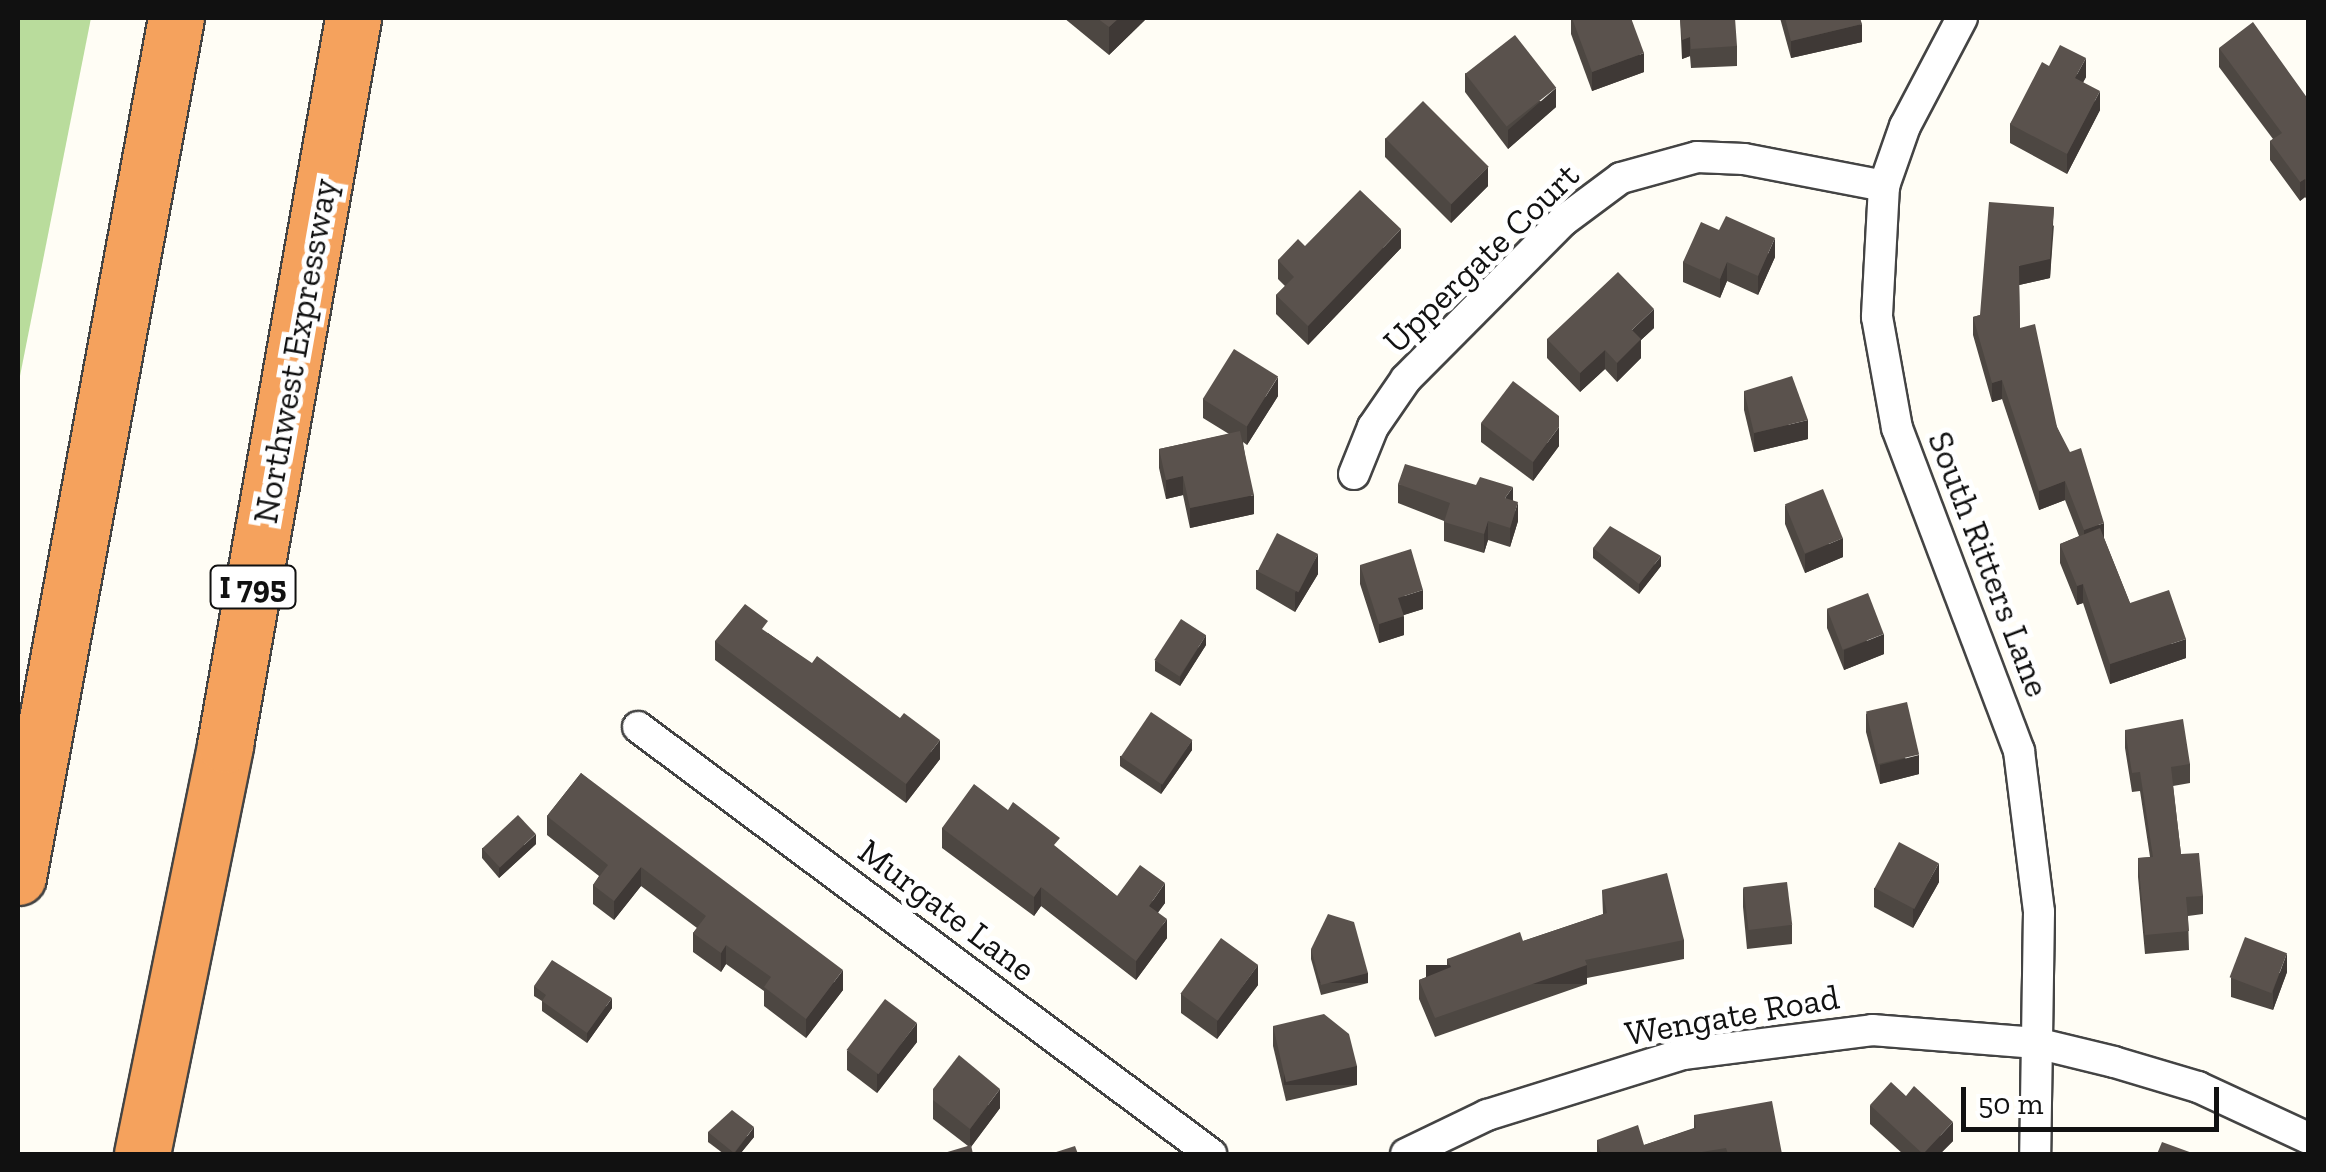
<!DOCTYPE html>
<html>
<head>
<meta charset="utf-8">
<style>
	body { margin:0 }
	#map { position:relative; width:2326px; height:1172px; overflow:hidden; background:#fffdf5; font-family:"Zilla Slab",serif }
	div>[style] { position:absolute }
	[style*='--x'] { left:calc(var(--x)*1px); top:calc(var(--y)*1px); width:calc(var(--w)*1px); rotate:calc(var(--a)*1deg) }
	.forest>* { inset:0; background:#b9dc9c }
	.roads { filter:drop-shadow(2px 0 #444) drop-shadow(-2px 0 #444) drop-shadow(0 2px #444) drop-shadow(0 -2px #444) }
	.street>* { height:30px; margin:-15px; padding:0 15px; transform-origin:15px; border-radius:15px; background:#fff }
	.highway>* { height:55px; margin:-27.5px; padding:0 27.5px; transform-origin:27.5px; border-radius:27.5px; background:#f5a25d }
	.wall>* { inset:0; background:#4d4742 }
	.shaded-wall>* { inset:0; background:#3f3936; transform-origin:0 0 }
	.building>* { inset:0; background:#5a524d; transform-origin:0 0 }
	span { translate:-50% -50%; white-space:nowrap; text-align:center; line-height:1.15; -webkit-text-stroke:10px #fff; paint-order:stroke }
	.shield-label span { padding:2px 8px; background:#fff; border:2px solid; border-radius:8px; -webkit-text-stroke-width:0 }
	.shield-label { font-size:32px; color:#111; font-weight:700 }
	.street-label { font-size:35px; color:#111 }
	.frame { position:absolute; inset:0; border:20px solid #111; pointer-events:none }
	.scale { position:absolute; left:1961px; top:1087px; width:258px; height:45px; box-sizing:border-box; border:5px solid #111; border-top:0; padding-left:12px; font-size:30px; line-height:35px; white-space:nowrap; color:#111; -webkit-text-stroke:8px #fff; paint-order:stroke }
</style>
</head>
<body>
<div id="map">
	<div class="forest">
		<i style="clip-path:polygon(18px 18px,91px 18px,18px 386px)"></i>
	</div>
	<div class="roads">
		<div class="street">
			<i style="--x:1962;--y:18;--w:122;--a:117.8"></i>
			<i style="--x:1905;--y:126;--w:64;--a:109.3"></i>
			<i style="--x:1884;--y:186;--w:131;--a:93.1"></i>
			<i style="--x:1877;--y:317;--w:113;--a:79.8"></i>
			<i style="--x:1897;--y:428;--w:345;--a:69.3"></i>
			<i style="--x:2019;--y:751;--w:162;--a:82.9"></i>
			<i style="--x:2039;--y:912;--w:242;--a:90.9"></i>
			<i style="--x:1354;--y:474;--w:51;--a:-68"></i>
			<i style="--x:1373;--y:427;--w:58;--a:-55.5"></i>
			<i style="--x:1406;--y:379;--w:223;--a:-45.2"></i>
			<i style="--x:1563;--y:221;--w:72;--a:-36.6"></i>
			<i style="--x:1621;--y:178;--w:79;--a:-15.4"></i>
			<i style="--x:1697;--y:157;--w:47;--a:2.4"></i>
			<i style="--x:1744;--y:159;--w:143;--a:10.9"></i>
			<i style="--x:638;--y:727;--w:715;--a:36.69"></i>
			<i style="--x:1406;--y:1154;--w:90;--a:-25.7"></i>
			<i style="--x:1487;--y:1115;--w:205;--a:-17.3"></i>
			<i style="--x:1683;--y:1054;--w:191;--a:-7.2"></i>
			<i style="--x:1872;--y:1030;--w:165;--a:4.5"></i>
			<i style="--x:2036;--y:1043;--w:80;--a:13.7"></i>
			<i style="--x:2114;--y:1062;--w:88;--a:16.6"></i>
			<i style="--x:2198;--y:1087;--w:121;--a:24.9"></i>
		</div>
		<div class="highway">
			<i style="--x:18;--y:877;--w:873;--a:-79.58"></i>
			<i style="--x:142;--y:1154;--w:417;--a:-78.5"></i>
			<i style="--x:225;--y:745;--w:738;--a:-80.01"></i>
		</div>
	</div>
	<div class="wall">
		<i style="clip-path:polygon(1064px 18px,1147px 18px,1109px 55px)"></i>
		<i style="clip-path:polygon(1571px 18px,1631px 18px,1644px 72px,1592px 91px,1571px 34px)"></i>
		<i style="clip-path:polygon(1680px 18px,1737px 46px,1737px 66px,1691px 68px,1690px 56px,1682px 59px)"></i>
		<i style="clip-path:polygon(1780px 18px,1860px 18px,1862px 42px,1791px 58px)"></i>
		<i style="clip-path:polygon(2219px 48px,2308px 99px,2308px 201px,2305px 197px,2300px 201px,2270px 160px,2270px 141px,2273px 139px,2219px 67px)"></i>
		<i style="clip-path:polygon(2049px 66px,2086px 77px,2083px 82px,2100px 110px,2067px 174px,2010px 143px,2010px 124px)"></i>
		<i style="clip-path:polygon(1465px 73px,1556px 107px,1508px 149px,1465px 92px)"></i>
		<i style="clip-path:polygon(1385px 138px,1488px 186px,1451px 223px,1385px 157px)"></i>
		<i style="clip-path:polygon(2054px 225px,2050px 278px,2019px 285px,2020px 328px,2057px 427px,2104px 538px,2130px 603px,2186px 658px,2110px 684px,2083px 603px,2077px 605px,2060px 563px,2060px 544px,2079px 536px,2065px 500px,2039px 510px,2002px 399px,1992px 402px,1973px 335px,1973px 317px,1980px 315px)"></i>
		<i style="clip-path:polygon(1719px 230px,1775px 257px,1758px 295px,1727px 281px,1720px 298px,1683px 282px,1683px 262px)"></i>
		<i style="clip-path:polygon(1305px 246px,1401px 248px,1308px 345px,1276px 314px,1276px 295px,1285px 286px,1278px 279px,1278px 260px)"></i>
		<i style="clip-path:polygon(1654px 328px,1641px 340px,1641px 358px,1617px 382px,1605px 369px,1580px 392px,1547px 358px,1547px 339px)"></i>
		<i style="clip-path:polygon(1744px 391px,1808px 439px,1754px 452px,1744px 410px)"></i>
		<i style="clip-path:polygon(1278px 396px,1247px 445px,1243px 442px,1254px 514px,1190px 528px,1183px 495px,1166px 499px,1159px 468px,1159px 449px,1229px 434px,1203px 418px,1203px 399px)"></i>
		<i style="clip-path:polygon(1481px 423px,1559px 446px,1533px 481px,1481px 442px)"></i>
		<i style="clip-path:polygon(1398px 484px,1513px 500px,1518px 521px,1510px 547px,1488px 540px,1484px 553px,1444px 541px,1444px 521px,1398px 503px)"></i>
		<i style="clip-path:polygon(1785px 505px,1843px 557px,1805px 573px,1785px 524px)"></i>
		<i style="clip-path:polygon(1593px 548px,1661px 566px,1639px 594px,1593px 558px)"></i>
		<i style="clip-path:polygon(1360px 565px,1423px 609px,1403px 615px,1404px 635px,1379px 643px,1360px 584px)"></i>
		<i style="clip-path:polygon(1256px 570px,1318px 574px,1295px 612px,1256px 589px)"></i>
		<i style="clip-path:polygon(1827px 609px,1884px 654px,1844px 670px,1827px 628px)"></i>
		<i style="clip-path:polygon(768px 633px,940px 759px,906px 803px,715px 660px,715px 641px)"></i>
		<i style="clip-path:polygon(1206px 645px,1180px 686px,1155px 671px,1155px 661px)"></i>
		<i style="clip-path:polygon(1866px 713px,1919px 774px,1880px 784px,1866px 732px)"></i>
		<i style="clip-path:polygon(2125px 730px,2190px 764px,2190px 783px,2173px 786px,2181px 854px,2203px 896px,2203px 914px,2188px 916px,2189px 950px,2145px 954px,2138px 877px,2138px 858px,2150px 857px,2140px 791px,2132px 792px,2125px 748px)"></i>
		<i style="clip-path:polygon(1192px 750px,1161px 794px,1120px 766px,1120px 756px)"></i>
		<i style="clip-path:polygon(581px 773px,843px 990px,806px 1038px,764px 1006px,764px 991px,726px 964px,721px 972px,693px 952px,693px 933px,697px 928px,641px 886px,614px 920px,593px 904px,593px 885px,599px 876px,547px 835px,547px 816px)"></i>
		<i style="clip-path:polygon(1008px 810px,1117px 896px,1165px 903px,1158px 912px,1167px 938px,1136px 980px,1041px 906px,1034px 916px,942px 848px,942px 828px)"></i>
		<i style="clip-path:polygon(536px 844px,499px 878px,482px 858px,482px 848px)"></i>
		<i style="clip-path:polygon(1939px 882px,1913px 928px,1874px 907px,1874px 888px)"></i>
		<i style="clip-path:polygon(1743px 888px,1792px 925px,1792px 944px,1747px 949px,1743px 907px)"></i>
		<i style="clip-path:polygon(1602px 890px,1684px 940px,1684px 959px,1587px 978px,1587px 984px,1435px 1037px,1419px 999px,1419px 980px,1447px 969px,1447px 959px,1523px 941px,1603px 914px)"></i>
		<i style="clip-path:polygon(1311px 949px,1368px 983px,1321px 995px,1311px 959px)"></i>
		<i style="clip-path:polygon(2287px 972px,2273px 1010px,2231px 997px,2231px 978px)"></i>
		<i style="clip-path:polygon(1258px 985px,1217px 1039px,1181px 1013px,1181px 994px)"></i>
		<i style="clip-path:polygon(534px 986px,612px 1008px,587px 1043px,542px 1011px,542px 1001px,534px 996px)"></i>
		<i style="clip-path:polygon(1273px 1026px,1357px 1085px,1286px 1101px,1273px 1046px)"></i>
		<i style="clip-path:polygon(917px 1042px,877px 1093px,847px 1070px,847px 1051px)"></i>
		<i style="clip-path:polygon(933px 1089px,1000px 1108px,971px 1147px,968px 1146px,933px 1119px)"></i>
		<i style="clip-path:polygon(1870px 1105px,1953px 1141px,1940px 1154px,1903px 1154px,1870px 1124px)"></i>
		<i style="clip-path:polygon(1694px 1115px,1782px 1154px,1597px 1154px,1597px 1140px,1644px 1145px,1694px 1128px)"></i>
		<i style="clip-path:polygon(708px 1132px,754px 1137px,740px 1154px,724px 1154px,708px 1142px)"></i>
	</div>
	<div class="shaded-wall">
		<i style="clip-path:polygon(1119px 18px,1147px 18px,1109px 55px,1109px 27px)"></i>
		<i style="clip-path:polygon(1862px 24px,1862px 42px,1791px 58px,1791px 41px)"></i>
		<i style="clip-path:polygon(1690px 37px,1690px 56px,1682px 59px,1682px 40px)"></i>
		<i style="clip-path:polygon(1644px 53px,1644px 72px,1592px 91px,1592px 72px)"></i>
		<i style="clip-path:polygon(2086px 58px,2086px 77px,2075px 98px,2075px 78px)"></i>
		<i style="clip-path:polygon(1556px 88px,1556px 107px,1508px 149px,1508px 130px)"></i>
		<i style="clip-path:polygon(2100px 91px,2100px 110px,2067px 174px,2067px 154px)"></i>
		<i style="clip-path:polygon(1488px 167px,1488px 186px,1451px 223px,1451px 204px)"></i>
		<i style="clip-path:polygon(2305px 179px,2305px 197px,2300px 201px,2300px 182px)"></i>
		<i style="clip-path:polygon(2054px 207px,2050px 278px,2019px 285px,2019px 266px)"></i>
		<i style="clip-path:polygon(1401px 229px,1401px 248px,1308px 345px,1308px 326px)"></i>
		<i style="clip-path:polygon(1775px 238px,1775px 257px,1758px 295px,1758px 276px)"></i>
		<i style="clip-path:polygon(1727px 262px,1727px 281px,1720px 298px,1720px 279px)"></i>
		<i style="clip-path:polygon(1654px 309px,1654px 328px,1641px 340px,1641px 358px,1617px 382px,1617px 363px,1632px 330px)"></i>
		<i style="clip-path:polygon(1605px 350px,1605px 369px,1580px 392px,1580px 373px)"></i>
		<i style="clip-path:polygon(1278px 377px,1278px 396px,1247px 445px,1247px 426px)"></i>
		<i style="clip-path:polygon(2002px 380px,2002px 399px,1992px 402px,1992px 383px)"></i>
		<i style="clip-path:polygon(1808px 420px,1808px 439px,1754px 452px,1754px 433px)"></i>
		<i style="clip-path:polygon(1559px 427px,1559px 446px,1533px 481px,1533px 462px)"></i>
		<i style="clip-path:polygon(1183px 476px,1183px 495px,1166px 499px,1166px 480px)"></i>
		<i style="clip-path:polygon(2065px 481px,2065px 500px,2039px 510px,2039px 491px)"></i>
		<i style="clip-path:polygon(1513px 487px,1513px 506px,1505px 498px)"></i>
		<i style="clip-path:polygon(1254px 495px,1254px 514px,1190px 528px,1190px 508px)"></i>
		<i style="clip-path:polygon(1518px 502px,1518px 521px,1510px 547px,1510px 528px)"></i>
		<i style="clip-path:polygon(1488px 521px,1488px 540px,1484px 553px,1484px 534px)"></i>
		<i style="clip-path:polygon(2104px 523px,2104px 542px,2084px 549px,2084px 530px)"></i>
		<i style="clip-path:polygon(1843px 538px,1843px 557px,1805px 573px,1805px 554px)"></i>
		<i style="clip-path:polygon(1318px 554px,1318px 574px,1295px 612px,1295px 593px)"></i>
		<i style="clip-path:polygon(1661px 556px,1661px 566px,1639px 594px,1639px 584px)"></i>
		<i style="clip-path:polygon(2083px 584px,2083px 603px,2077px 605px,2077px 586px)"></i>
		<i style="clip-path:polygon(1423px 590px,1423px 609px,1398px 617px,1398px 598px)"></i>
		<i style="clip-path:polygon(1404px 616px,1404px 635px,1379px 643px,1379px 624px)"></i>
		<i style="clip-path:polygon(1884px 634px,1884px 654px,1844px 670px,1844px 650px)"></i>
		<i style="clip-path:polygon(1206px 635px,1206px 645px,1180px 686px,1180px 677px)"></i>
		<i style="clip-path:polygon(2186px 639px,2186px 658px,2110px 684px,2110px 664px)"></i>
		<i style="clip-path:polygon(940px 740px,940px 759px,906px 803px,906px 784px)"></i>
		<i style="clip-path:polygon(1192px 740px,1192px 750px,1161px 794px,1161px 784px)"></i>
		<i style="clip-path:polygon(1919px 755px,1919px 774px,1880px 784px,1880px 765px)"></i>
		<i style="clip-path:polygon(536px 834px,536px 844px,499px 878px,499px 868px)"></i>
		<i style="clip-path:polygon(1939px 863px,1939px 882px,1913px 928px,1913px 909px)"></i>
		<i style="clip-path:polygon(641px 867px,641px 886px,614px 920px,614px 901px)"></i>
		<i style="clip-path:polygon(1165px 883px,1165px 903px,1149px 925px,1149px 906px)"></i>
		<i style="clip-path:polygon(1041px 887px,1041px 906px,1034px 916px,1034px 897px)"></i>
		<i style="clip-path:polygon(1167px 919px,1167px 938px,1136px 980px,1136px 961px)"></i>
		<i style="clip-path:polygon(726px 945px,726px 964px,721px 972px,721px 953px)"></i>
		<i style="clip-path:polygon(2287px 953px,2287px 972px,2273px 1010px,2273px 991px)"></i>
		<i style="clip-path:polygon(1258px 965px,1258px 985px,1217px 1039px,1217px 1020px)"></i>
		<i style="left:1587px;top:965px;width:19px;height:161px;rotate:90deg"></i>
		<i style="clip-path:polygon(843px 970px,843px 990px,806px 1038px,806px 1019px)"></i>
		<i style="left:1368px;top:973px;width:10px;height:49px;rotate:90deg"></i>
		<i style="clip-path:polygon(612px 998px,612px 1008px,587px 1043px,587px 1033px)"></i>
		<i style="clip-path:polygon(917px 1023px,917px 1042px,877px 1093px,877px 1074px)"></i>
		<i style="left:1357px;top:1066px;width:19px;height:73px;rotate:90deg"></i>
		<i style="clip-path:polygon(1000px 1089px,1000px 1108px,970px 1148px,970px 1129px)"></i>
		<i style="clip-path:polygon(1953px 1122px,1953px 1141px,1940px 1154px,1923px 1154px)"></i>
		<i style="clip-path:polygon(754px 1127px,754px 1137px,740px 1154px,734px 1154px)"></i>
	</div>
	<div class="building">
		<i style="clip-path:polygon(1097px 18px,1119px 18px,1109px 27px)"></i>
		<i style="clip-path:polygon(1572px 18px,1631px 18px,1644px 53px,1592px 72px)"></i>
		<i style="clip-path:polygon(1680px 18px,1735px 18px,1737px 46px,1691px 49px,1690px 37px,1682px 40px)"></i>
		<i style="clip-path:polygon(1785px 18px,1860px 18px,1862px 24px,1791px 41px)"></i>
		<i style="clip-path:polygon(2253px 22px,2308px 99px,2308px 182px,2305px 179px,2300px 182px,2270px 141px,2282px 133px,2219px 48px)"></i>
		<i style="left:1515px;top:35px;width:67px;height:63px;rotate:52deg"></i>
		<i style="clip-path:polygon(2060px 45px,2086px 58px,2075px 78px,2100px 91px,2067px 154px,2010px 124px,2042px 62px,2049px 66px)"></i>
		<i style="left:1423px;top:101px;width:93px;height:53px;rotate:45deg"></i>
		<i style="clip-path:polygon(1360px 190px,1401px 229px,1308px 326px,1276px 295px,1294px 277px,1278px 260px,1298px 239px,1305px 246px)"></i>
		<i style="clip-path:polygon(1989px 202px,2054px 207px,2050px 259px,2019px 266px,2020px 328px,2035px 324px,2057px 427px,2070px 452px,2081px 448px,2104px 523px,2084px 530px,2065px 481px,2039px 491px,2002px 380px,1992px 383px,1973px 317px,1980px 315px)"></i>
		<i style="clip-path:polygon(1726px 216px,1775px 238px,1758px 276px,1727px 262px,1720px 279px,1683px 262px,1701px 222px,1719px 230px)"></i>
		<i style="clip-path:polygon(1618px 272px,1654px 309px,1632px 330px,1641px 339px,1617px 363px,1605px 350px,1580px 373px,1547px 339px)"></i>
		<i style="left:1234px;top:349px;width:52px;height:59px;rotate:32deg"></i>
		<i style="clip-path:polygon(1792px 376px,1808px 420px,1754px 433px,1744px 391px)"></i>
		<i style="clip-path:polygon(1513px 381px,1559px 416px,1559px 427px,1533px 462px,1481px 423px)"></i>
		<i style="clip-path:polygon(1240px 431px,1254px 495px,1190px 508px,1183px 476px,1166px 480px,1159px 449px)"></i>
		<i style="clip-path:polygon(1405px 464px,1476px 485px,1480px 477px,1513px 487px,1505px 498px,1518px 502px,1510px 528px,1488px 521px,1484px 534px,1444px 522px,1450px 503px,1398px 484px)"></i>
		<i style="left:1823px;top:489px;width:53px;height:41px;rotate:68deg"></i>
		<i style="clip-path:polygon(1610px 526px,1661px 556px,1639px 584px,1593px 548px)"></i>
		<i style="clip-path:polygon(2100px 528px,2130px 603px,2169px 590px,2186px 639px,2110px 664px,2083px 584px,2077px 586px,2060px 544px)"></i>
		<i style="left:1277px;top:533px;width:46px;height:43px;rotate:27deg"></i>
		<i style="clip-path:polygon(1411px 549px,1423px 590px,1398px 598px,1404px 616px,1379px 624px,1360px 565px)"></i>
		<i style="left:1868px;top:593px;width:44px;height:44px;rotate:69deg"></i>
		<i style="clip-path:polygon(745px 604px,768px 621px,762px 629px,812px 663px,817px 656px,900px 718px,904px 713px,940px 740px,906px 784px,715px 641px)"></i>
		<i style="left:1181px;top:619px;width:30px;height:49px;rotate:33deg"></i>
		<i style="left:1907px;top:702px;width:54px;height:42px;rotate:77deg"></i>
		<i style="left:1151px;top:712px;width:50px;height:54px;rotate:34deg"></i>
		<i style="clip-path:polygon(2183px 719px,2190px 764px,2171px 767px,2181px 854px,2199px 853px,2203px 896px,2186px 897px,2189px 931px,2145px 935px,2138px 858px,2153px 857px,2140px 772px,2132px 773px,2125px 730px)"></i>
		<i style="clip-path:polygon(581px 773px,843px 970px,806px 1019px,764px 987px,771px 977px,726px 945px,721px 953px,693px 933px,706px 916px,641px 867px,614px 901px,593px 885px,608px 865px,547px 816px)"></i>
		<i style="clip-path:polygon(974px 784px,1008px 810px,1013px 802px,1060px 838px,1054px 845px,1117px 896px,1140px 865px,1165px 883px,1149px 906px,1167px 919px,1136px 961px,1041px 887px,1034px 897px,942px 828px)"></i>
		<i style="left:518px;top:815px;width:26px;height:49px;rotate:47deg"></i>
		<i style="left:1899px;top:842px;width:45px;height:52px;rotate:28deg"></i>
		<i style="clip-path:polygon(1667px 873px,1684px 940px,1585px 960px,1587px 965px,1435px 1018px,1419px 980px,1451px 967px,1447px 959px,1520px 932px,1523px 941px,1607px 913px,1602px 890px)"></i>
		<i style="left:1787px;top:882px;width:43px;height:44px;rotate:83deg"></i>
		<i style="clip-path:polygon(1328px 914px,1354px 922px,1368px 973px,1321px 985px,1311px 949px)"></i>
		<i style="left:2245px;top:937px;width:45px;height:43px;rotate:21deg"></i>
		<i style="left:1221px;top:938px;width:46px;height:69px;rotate:36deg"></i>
		<i style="clip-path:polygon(552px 960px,612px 998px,587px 1033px,542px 1001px,546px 995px,534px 986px)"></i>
		<i style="left:885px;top:999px;width:40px;height:64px;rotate:37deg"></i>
		<i style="clip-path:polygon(1324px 1014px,1349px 1034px,1357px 1066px,1286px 1082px,1273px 1026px)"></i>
		<i style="clip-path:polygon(959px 1055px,1000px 1089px,970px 1129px,933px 1100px,933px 1089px)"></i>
		<i style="clip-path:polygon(1891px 1082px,1906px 1096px,1914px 1086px,1953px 1122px,1923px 1154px,1870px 1105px)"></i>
		<i style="clip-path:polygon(1772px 1101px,1782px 1154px,1728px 1154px,1726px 1148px,1690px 1154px,1601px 1154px,1597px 1140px,1638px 1125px,1644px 1145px,1696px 1128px,1694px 1115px)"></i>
		<i style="clip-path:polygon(732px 1110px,754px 1127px,734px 1153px,708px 1132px)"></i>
		<i style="clip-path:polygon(2162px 1142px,2195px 1154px,2157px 1154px)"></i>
		<i style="clip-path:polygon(971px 1145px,973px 1154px,944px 1154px,944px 1153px)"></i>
		<i style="clip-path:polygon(1075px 1146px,1078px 1154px,1050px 1154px)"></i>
	</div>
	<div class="shield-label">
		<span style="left:253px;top:587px">I 795</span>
	</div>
	<div class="street-label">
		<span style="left:1481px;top:258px;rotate:-44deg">Uppergate Court</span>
		<span style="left:295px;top:351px;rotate:-80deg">Northwest Expressway</span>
		<span style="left:1989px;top:564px;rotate:69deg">South Ritters Lane</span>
		<span style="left:947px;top:910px;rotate:37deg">Murgate Lane</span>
		<span style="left:1732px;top:1015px;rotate:-10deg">Wengate Road</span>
	</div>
	<div class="frame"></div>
	<div class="scale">50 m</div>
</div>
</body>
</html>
